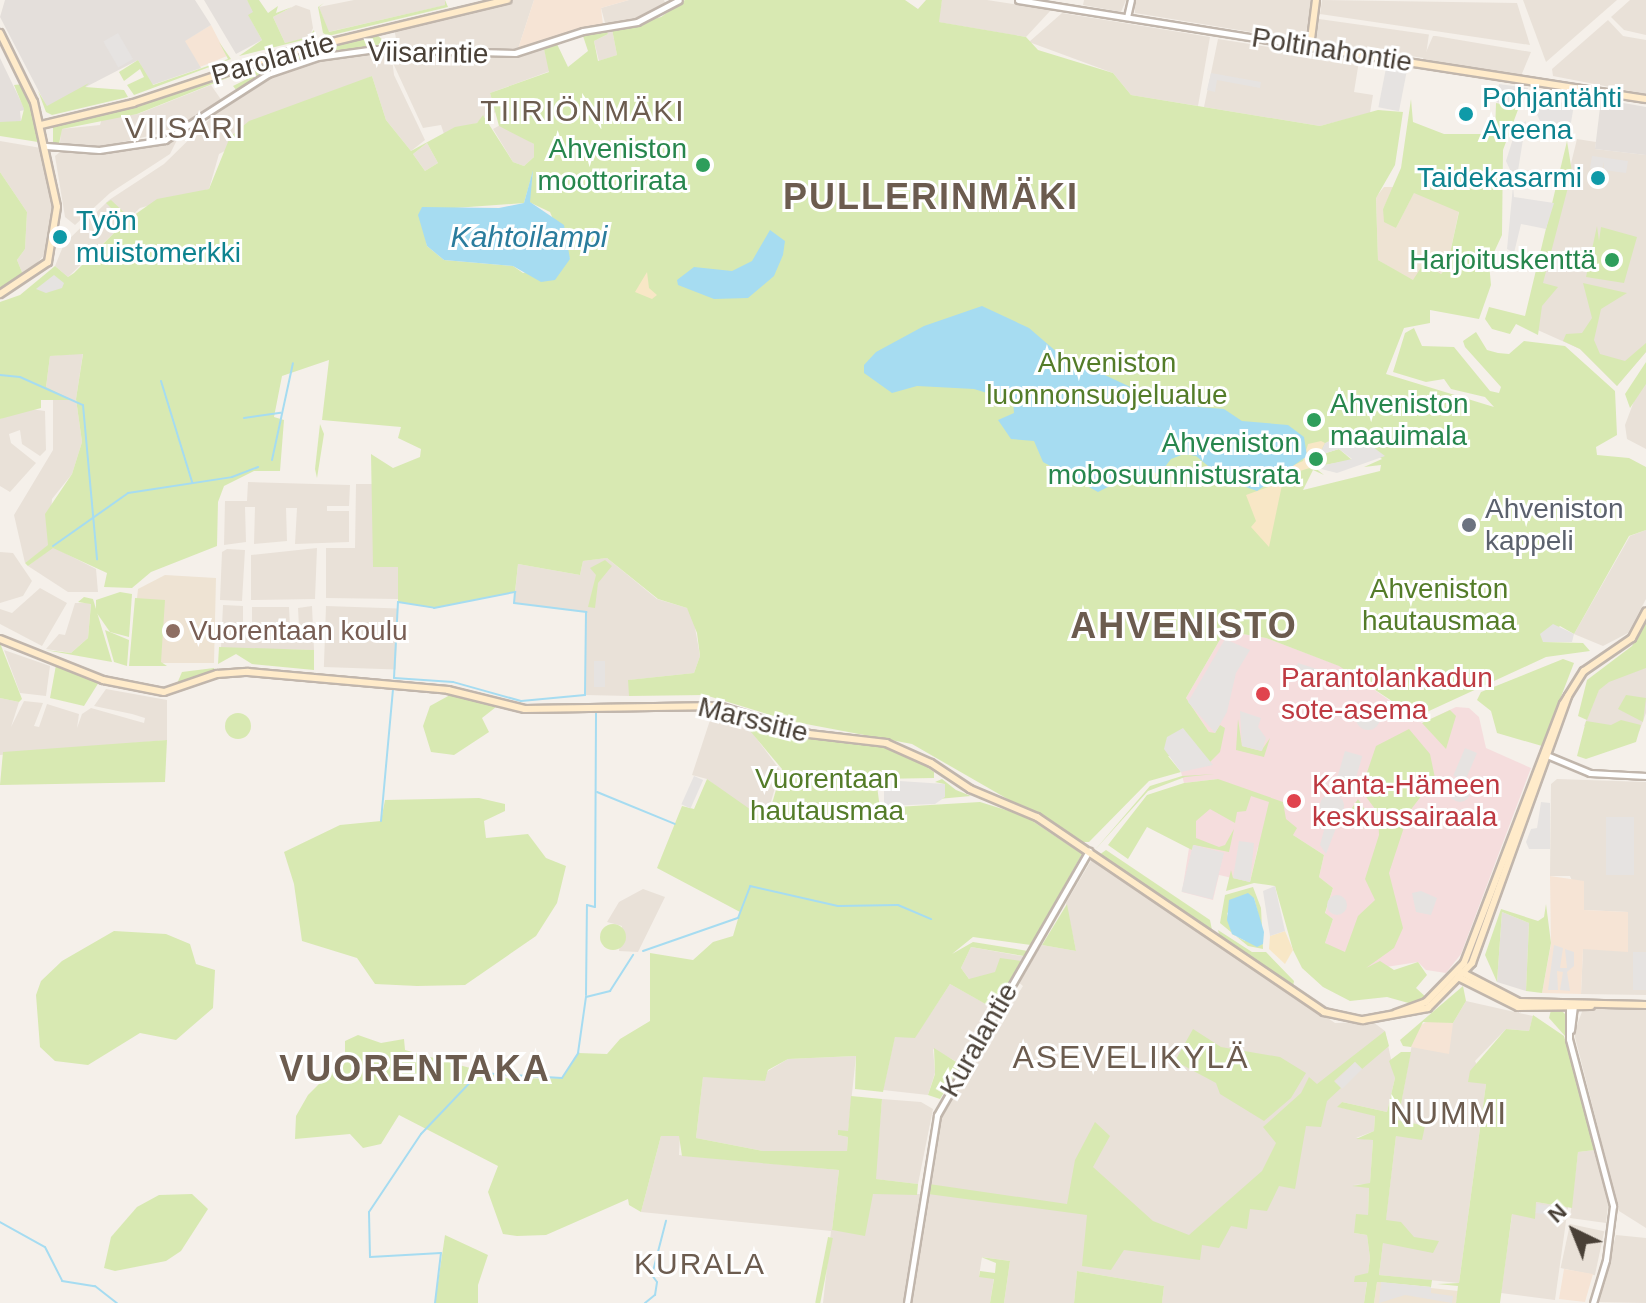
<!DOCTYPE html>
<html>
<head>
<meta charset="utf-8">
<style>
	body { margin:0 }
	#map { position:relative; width:1646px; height:1303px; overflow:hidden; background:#f5f0ea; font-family:Helvetica,sans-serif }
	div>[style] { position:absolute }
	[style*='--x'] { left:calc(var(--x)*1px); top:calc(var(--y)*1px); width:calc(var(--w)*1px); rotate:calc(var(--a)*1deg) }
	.residential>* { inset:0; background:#e9e1d8; transform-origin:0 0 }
	.commercial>* { inset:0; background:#f6e4d5 }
	.industrial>* { inset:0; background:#e4dfdb }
	.education>* { inset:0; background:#eee3d3 }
	.medical>* { inset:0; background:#f5dddd }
	.green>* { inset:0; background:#d8e9b2; transform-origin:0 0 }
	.round { border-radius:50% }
	.sand>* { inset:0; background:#f8e7c6 }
	.parking>* { inset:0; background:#e6e3e1; transform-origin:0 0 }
	.water>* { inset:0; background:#a6dcf1 }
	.stream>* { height:2px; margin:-1px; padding:0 1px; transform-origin:1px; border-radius:1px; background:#a6dcf1 }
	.roads { filter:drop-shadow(2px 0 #c1b6ac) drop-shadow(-2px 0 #c1b6ac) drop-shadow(0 2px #c1b6ac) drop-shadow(0 -2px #c1b6ac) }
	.tertiary>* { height:5px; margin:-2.5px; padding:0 2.5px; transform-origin:2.5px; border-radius:2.5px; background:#fff }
	.secondary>* { height:6px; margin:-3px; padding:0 3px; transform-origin:3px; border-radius:3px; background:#ffebca }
	.dots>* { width:22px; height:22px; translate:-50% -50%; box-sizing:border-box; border:4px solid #fff; border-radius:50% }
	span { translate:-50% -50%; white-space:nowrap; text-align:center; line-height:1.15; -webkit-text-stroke:6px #fff; paint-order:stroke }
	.street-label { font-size:28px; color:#494037 }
	.culture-label { font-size:28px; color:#0d838f }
	.left { translate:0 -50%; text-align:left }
	.right { translate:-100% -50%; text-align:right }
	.leisure-label { font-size:28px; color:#27864d }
	.park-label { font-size:28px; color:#547c29 }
	.worship-label { font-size:28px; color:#5b616d }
	.education-label { font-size:28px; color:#785e54 }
	.health-label { font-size:28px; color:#be3a42 }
	.neighbourhood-label { font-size:30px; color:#6c5c4f; letter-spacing:2px }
	.water-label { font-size:30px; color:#2a7c9d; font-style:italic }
	.quarter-label { font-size:32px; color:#6c5c4f; letter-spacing:2px }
	.district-label { font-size:36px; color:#6c5c4f; font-weight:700; letter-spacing:2px }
	.north { position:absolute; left:1534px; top:1191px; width:80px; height:80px; -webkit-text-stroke:6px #fff; paint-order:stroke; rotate:317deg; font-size:22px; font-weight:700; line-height:32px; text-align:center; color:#494037 }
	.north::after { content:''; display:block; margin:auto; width:28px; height:36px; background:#494037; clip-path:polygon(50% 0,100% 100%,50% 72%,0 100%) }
</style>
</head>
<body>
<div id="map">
	<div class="residential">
		<i style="clip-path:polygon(354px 0,445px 0,446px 5px,328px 32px,319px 7px)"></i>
		<i style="clip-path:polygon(512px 0,534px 0,518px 49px,477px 54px,398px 49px,394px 28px)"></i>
		<i style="clip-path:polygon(629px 0,664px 0,666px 5px,612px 29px,617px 55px,599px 61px,594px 41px,608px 34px,601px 8px)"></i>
		<i style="clip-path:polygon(942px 0,987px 0,1051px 10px,1026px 37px,938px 22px)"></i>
		<i style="clip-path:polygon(1084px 0,1126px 0,1121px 12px,1083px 5px)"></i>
		<i style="clip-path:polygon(1134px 0,1311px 0,1305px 41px,1135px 13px)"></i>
		<i style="clip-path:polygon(1322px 0,1517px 3px,1530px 45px,1320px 14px)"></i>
		<i style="clip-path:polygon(1523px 0,1617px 0,1546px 62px)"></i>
		<i style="clip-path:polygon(1630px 0,1646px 0,1646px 35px,1624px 30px,1611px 17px)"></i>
		<i style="clip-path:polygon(296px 5px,310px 10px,313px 28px,309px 37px,285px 43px,273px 17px)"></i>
		<i style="clip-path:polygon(1062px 13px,1210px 37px,1198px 106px,1131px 95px,1113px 73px,1029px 42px)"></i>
		<i style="left:1319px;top:19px;width:111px;height:24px;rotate:8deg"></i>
		<i style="clip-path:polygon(1608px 20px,1623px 36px,1646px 40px,1646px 94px,1553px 76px,1552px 69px)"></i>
		<i style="clip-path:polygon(1433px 36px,1436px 36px,1531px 52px,1521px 76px,1423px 59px)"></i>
		<i style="clip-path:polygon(1218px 39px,1359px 61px,1354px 92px,1373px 95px,1370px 113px,1320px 126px,1204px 107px)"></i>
		<i style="clip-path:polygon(544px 49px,550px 71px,490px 93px,495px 112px,488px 119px,483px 116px,477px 123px,444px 134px,441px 125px,423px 128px,393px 63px,394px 51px,502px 57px)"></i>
		<i style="clip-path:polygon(391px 51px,394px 75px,425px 140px,411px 151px,386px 120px,372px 76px,219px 154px,209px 189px,140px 208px,68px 277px,55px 266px,64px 244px,109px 200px,164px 164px,216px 113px,253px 87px,303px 62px)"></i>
		<i style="clip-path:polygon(211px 85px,222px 101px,180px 129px,100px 147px,60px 143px,61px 129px,100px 125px,102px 118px,138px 114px)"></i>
		<i style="clip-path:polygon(502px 124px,534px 144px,534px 157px,524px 166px,513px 162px,493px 129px)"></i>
		<i style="clip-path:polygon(178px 138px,170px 154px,110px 193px,75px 225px,65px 217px,55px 156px,60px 152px,131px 151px)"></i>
		<i style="clip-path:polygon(1577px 139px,1596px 142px,1595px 149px,1646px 155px,1646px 352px,1617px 386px,1580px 349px,1531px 327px)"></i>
		<i style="clip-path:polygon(0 141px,41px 148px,53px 212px,48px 251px,24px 277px,17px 260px,25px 249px,27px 212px,0 172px)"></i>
		<i style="clip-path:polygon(427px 143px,438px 163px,425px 171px,413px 154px)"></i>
		<i style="clip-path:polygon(83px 353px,76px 399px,82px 442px,72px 474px,52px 499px,49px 545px,25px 563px,14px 515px,53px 450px,53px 399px,46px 387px,50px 356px)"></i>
		<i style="clip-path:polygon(1646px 384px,1646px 449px,1627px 439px,1625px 425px,1640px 385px)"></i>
		<i style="clip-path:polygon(23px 408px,45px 411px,46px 450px,40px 456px,22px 444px,20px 430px,9px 434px,11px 443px,36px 463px,10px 492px,0 486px,0 419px)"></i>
		<i style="clip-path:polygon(248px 482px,350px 485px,349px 506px,327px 506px,327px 511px,349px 511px,349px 542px,295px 544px,297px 508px,286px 508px,287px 541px,254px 544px,255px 507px,245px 507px,246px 542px,224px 545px,225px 501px,247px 501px)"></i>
		<i style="clip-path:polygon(356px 484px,373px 484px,373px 567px,398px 567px,398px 599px,326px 598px,326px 548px,355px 548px)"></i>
		<i style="clip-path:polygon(1646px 530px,1646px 599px,1628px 633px,1603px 646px,1574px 634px,1630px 536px)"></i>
		<i style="clip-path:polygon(53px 547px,96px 569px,98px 592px,68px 592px,28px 566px)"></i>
		<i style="clip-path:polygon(317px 548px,315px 599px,251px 600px,251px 555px)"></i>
		<i style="clip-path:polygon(227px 549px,245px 550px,242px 601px,220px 600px,222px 552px)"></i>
		<i style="clip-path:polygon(0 552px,13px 553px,32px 581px,23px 596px,0 603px)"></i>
		<i style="clip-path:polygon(607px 558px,657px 599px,687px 608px,693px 616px,700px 656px,694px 673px,629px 680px,629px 696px,585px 695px,586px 612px,514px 603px,518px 564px,580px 575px,583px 561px)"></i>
		<i style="clip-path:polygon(40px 588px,67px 603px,42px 646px,0 624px,0 609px,12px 613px)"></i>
		<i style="clip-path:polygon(75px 603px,91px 603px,88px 638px,71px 653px,46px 649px,59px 634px,65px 635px)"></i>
		<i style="clip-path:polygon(223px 605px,243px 606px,243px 626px,252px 626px,252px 607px,289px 607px,290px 628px,299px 627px,298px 608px,312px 606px,314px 650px,221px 648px)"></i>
		<i style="left:326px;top:606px;width:72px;height:61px;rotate:2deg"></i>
		<i style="clip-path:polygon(4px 650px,50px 666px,46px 696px,20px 693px)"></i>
		<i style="clip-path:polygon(1646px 663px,1646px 713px,1639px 732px,1584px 726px,1599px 689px,1616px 671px)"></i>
		<i style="clip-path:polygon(106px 689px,167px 700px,167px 740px,0 755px,0 698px,19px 702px,11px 727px,24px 701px,43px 703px,34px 726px,39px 727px,47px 704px,79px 714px,77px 728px,82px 714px,91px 708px,144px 723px,145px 718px,132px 714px,94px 706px)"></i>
		<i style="clip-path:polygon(714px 708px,732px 713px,748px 727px,780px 770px,765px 823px,707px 779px,692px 775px)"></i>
		<i style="clip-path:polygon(1557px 779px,1646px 782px,1646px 995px,1581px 994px,1583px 949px,1628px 912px,1584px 910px,1570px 876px,1550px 876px,1551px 784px)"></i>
		<i style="clip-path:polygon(1092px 859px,1335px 1023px,1373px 1022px,1385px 1031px,1395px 1078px,1387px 1112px,1342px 1102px,1338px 1107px,1375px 1115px,1374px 1131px,1356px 1138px,1373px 1140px,1370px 1184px,1353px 1185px,1369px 1187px,1368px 1215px,1354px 1233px,1367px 1235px,1370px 1258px,1368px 1273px,1355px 1282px,1367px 1281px,1364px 1303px,1162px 1303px,1164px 1286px,1077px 1271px,1074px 1303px,1004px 1303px,1010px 1261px,982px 1257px,979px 1276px,994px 1278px,990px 1303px,823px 1303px,831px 1231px,641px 1212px,661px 1136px,680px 1136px,679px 1155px,839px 1170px,832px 1230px,873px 1194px,928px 1194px,942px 1113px,1023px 986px,1012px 977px,1008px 984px,970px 980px,961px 968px,971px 947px,1032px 958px,1042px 945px,1076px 951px,1066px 903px)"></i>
		<i style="clip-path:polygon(643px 889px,665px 897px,638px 952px,619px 951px,622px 926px,607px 922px,619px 902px)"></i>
		<i style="clip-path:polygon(950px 984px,993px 1008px,959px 1063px,933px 1049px,935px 1073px,928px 1095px,883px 1090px,895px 1036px,915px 1037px)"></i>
		<i style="clip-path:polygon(1466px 1001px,1533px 1016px,1529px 1031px,1506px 1029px,1475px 1061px,1486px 1084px,1459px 1283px,1379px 1275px,1396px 1136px,1425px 1127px,1398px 1120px,1414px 1033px,1453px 1023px)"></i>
		<i style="clip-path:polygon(1583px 1009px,1646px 1009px,1646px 1228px,1619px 1211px,1574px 1033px)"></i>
		<i style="clip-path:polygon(856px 1056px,848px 1131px,838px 1135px,848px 1137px,847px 1152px,763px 1151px,696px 1138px,703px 1076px,764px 1081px,768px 1071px,788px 1059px)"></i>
		<i style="clip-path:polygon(882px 1099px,921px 1102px,933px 1109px,918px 1184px,875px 1179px)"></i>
		<i style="clip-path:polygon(1595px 1150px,1608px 1205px,1606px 1223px,1570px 1218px,1578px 1152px)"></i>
		<i style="clip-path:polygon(1536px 1202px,1568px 1207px,1555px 1300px,1501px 1293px,1513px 1208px)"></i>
		<i style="left:1570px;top:1224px;width:35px;height:45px;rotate:12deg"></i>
		<i style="clip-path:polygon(1616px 1235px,1646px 1238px,1646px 1303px,1597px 1302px)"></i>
	</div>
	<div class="commercial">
		<i style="clip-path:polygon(534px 0,629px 0,601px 8px,603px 25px,518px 49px)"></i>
		<i style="clip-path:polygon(211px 25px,227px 56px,200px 67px,184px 41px)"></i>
		<i style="clip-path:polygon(1550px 876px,1584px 881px,1584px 910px,1628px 912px,1628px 952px,1583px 949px,1581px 994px,1542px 993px,1551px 944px)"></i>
		<i style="clip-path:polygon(1429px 1020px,1453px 1023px,1449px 1054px,1411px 1047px,1415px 1029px)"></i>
		<i style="clip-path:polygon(1564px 1269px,1593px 1274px,1585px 1302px,1559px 1299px)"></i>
	</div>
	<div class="industrial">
		<i style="clip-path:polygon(5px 0,195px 0,211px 25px,185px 41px,201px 68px,152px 85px,138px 60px,47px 107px,0 17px)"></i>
		<i style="clip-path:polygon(204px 0,247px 0,254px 12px,249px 16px,262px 40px,236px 54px)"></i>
		<i style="clip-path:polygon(0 58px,25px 110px,20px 111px,21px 122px,0 122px)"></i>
		<i style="clip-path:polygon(1601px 99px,1646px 107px,1646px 155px,1595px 149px)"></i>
		<i style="clip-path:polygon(1502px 912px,1529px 923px,1526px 991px,1497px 982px)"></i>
	</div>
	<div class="education">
		<i style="clip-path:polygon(1384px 187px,1394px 187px,1383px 209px,1396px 228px,1414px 192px,1459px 211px,1447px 267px,1441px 274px,1413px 281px,1378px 260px,1376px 197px)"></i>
		<i style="clip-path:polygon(165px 575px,216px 578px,214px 663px,130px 663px,138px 589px)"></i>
		<i style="clip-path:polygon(1377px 1282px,1458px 1291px,1456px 1303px,1374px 1303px)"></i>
	</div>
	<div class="medical">
		<i style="clip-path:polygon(1225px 631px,1266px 638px,1340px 666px,1422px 723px,1456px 707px,1469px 708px,1479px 717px,1486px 748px,1531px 768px,1461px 954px,1446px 973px,1426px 970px,1418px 962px,1367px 970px,1325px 943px,1333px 919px,1325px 914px,1333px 888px,1319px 877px,1324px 855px,1293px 835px,1258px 847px,1250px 882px,1219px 875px,1213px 900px,1182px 892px,1193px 823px,1218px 779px,1184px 783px,1181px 772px,1209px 732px,1186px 698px)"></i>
	</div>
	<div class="green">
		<i style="clip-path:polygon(247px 0,259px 0,268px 13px,278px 6px,276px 13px,292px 7px,273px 17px,285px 43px,308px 37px,314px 30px,315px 37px,239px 56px,262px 40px,248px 15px,253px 12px)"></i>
		<i style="clip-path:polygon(445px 0,448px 7px,328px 36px,323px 33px,318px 7px,324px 3px,319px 7px,329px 32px,445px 5px)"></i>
		<i style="clip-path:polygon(evenodd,685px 0,905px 0,918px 9px,926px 0,942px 0,939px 22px,1026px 37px,1038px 50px,1113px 73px,1131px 95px,1320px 126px,1378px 110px,1403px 112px,1395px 165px,1376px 198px,1378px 260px,1413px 280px,1424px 263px,1441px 274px,1447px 267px,1459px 212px,1414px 193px,1396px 228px,1384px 222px,1383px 209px,1401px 168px,1411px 99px,1413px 122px,1444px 134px,1495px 134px,1496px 103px,1519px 107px,1503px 150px,1502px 235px,1489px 263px,1491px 285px,1479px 319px,1430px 310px,1430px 323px,1404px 328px,1386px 374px,1494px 407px,1485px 397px,1451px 389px,1444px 379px,1426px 382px,1393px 372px,1405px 333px,1414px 328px,1422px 346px,1454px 347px,1490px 391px,1499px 393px,1501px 387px,1465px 347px,1463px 341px,1476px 332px,1487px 350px,1498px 353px,1509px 354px,1524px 341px,1565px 346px,1615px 391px,1617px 435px,1596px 447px,1597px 455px,1629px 458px,1646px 467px,1646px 530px,1629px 536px,1574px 634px,1560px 626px,1543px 642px,1583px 643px,1590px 651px,1546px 657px,1416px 717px,1339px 666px,1266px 638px,1225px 631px,1186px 698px,1209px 732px,1215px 733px,1220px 725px,1225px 728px,1220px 752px,1210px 762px,1168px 756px,1181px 772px,1149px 781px,1089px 842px,1082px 842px,912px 744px,790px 721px,705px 695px,629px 696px,628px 680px,694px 673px,700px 656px,697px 633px,687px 608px,658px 599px,607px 558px,583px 561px,580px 575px,518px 564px,515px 592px,434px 608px,398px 602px,398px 567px,373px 567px,371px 454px,393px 468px,420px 457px,421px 449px,398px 438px,401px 427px,322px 420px,329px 360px,282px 376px,274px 417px,284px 420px,280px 471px,254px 471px,224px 486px,218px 502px,217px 546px,151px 572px,132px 588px,104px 587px,107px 573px,53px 548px,28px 566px,25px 563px,48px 545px,45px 514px,72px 474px,82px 442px,76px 399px,83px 354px,50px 356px,46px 387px,72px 400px,41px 400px,41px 408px,0 419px,0 302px,20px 295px,55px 266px,68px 277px,74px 273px,125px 222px,106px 203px,111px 200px,130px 218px,157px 199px,209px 189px,230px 137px,249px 121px,372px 76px,386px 120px,411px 151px,455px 127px,477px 123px,483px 115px,513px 162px,524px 166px,534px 157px,534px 144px,499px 126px,490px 93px,549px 72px,544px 49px,557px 44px,568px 67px,588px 51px,582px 33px,606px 29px,608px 34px,594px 41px,598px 61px,617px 55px,612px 29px,661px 17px,685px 0,427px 143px,438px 163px,425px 171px,413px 154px,427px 143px,685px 0,533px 171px,529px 202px,550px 212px,570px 259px,523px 273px,513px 266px,444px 260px,427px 246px,422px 220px,427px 210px,524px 203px,533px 171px,685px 0,1340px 438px,1371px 449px,1382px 459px,1364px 467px,1381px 465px,1380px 471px,1303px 490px,1313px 470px,1324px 475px,1314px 467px,1327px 442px,1340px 438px)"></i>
		<i style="clip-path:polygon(377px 35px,383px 40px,376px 47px,286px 63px,257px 78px,254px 68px,267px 62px)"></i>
		<i style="clip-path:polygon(219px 42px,231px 59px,134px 95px,127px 85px,144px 77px,140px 69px,124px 81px,119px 72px,138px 60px,153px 85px,228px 59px)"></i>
		<i style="clip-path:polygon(241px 70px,251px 69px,255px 79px,237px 91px,233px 86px,247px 79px,245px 71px,137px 114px,62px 129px,59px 144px,53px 142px,53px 127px)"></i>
		<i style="clip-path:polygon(89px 83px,85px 87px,124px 90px,128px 97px,52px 115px,46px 112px,38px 91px,47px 106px)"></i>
		<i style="clip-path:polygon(23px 84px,32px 105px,38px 142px,0 136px,0 122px,21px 121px,24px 109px,14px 85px)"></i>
		<i style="clip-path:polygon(1567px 141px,1572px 172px,1543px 283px,1558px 287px,1542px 306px,1538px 335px,1516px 324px,1510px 334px,1492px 329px,1485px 319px,1489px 307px,1525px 316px)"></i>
		<i style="clip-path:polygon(0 172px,27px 212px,25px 249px,17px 260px,24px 277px,0 290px)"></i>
		<i style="clip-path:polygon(1597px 226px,1599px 241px,1601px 227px,1637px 237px,1624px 283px,1586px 277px)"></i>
		<i style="clip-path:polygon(1583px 283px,1627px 293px,1601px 309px,1594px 340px,1600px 354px,1625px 361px,1646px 343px,1646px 352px,1617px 386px,1580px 349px,1563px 341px,1566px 334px,1582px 333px,1592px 318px)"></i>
		<i style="clip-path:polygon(1646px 362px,1646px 384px,1630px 408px,1625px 394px)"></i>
		<i style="clip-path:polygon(320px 424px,324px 434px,317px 478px,315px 469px)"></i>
		<i style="clip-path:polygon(1339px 449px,1352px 460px,1325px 465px,1326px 453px)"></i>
		<i style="clip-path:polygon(605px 560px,612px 566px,598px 583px,595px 608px,588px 607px,596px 575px,590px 568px)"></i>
		<i style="clip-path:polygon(120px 592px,132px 594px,129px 637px,110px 632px,96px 612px,96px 600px)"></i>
		<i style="clip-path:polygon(84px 597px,93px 599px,112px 662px,45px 650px,71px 653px,88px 638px,91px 604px,78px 602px)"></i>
		<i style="clip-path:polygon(135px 598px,165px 600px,161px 662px,167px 666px,129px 666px)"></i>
		<i style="clip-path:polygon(1646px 621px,1646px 668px,1609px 682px,1599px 690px,1587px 720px,1578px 716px,1587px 680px,1632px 646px)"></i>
		<i style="clip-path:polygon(105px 630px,129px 640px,127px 666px,114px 662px)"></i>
		<i style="clip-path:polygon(0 643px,22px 699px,19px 702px,0 698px)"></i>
		<i style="clip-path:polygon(219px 647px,314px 650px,314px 670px,252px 664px,236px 654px,218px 664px)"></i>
		<i style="clip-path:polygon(1563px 659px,1574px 663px,1542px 746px,1497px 733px,1491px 711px,1477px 700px,1481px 692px)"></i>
		<i style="clip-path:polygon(56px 665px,99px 682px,84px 706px,50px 698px)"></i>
		<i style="clip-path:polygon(214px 668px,215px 671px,176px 686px,182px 672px)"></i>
		<i style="clip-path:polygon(450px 695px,496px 707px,482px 718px,489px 732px,454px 755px,431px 752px,423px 726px,430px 706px)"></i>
		<i style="clip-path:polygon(1626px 695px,1646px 698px,1643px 722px,1618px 709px)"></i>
		<i style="clip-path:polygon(1450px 710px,1456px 716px,1446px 749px,1422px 723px)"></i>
		<i class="round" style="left:225px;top:713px;width:26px;height:26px"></i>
		<i style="clip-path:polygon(735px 713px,808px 738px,879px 744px,909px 755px,934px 772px,934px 778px,876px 779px,880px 808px,980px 802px,1025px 816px,1082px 854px,1031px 945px,973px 937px,952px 954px,973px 942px,1028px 951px,1024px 956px,971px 947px,961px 968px,969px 979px,995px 972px,1000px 958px,1021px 961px,989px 1018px,982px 1019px,989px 1006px,950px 984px,915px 1038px,895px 1037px,883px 1092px,855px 1089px,856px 1056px,788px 1059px,768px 1070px,765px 1081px,703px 1077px,696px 1138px,763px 1151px,847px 1151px,848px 1137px,838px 1135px,838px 1130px,848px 1131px,851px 1096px,882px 1099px,876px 1179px,918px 1184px,917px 1195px,873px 1194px,865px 1236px,832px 1230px,839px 1170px,682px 1156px,679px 1136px,661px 1136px,641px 1212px,629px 1205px,628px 1199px,546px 1235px,517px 1236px,503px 1234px,488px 1192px,498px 1166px,399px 1115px,381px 1144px,363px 1148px,350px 1134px,295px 1139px,296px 1116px,308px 1095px,336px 1067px,345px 1053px,345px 1041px,358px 1035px,381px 1043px,404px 1039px,405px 1050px,510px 1079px,562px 1078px,578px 1053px,607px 1054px,620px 1039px,650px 1021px,650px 953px,693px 960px,713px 942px,733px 936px,740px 912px,657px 868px,682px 806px,694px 809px,707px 779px,767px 821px,782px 769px)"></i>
		<i style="clip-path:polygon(1238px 719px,1242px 746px,1261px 751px,1270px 738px,1264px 757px,1236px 750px)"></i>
		<i style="clip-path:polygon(1621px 720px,1641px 725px,1636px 742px,1586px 759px,1577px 756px,1586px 721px,1611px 725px)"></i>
		<i style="clip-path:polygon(1409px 729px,1430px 754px,1435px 778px,1409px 812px,1389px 873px,1403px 928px,1394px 948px,1366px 968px,1380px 961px,1394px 970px,1418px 962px,1427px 975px,1416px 988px,1428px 999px,1412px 1004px,1387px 997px,1350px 1001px,1323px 987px,1302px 968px,1293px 950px,1275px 886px,1254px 883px,1226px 891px,1231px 870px,1233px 878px,1250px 882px,1269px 802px,1251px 796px,1246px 811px,1237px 812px,1235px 823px,1210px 809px,1196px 821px,1196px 838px,1219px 847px,1225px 845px,1234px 829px,1229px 852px,1194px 845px,1192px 850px,1147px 827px,1128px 859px,1108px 845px,1147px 795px,1184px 783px,1218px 779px,1283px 802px,1286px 819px,1297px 828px,1293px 835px,1324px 855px,1319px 877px,1333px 888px,1325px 913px,1333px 919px,1325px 943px,1345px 952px,1358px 916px,1375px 900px,1365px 879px,1379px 835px,1378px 813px,1361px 790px,1376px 746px)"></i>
		<i style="clip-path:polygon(167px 740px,165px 782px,0 785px,3px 752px)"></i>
		<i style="clip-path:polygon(1215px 774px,1185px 777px,1148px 791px,1094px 851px,1150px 786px,1182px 776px)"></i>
		<i style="clip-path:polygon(942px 779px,956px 790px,971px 796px,938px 799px,944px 784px,935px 782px)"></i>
		<i style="clip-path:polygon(479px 798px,505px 804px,505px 811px,484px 821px,486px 838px,528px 834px,546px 858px,566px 866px,557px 903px,536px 936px,465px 985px,417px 986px,375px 984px,357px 958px,302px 941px,294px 884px,284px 852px,340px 825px,381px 821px,385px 800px)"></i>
		<i style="clip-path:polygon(1358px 799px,1368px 815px,1368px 824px,1346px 817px)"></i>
		<i style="clip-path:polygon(1106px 850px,1210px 920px,1212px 930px,1099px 855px)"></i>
		<i style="clip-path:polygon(1088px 858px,1089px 862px,1040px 944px,1040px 940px)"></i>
		<i style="clip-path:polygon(evenodd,1253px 887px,1261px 908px,1263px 949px,1248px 946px,1220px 923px,1225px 895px,1253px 887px,1254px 898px,1260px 921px,1245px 941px,1232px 934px,1227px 913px,1254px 898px)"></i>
		<i style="clip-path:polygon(1067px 904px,1076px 951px,1042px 945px)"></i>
		<i style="clip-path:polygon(1546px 904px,1551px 943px,1542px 993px,1526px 991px,1529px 923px,1502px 912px,1497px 982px,1485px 955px,1501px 909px,1538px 921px,1544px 917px)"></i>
		<i class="round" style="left:600px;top:924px;width:26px;height:26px"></i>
		<i style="clip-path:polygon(1218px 930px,1252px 952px,1266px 952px,1294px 981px,1293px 987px,1220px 938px)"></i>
		<i style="clip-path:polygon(114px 931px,166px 934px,190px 944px,196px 964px,215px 970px,213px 1008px,176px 1040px,140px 1033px,88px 1065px,55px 1061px,40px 1047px,36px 995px,41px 981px,62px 961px)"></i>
		<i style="clip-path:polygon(1463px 986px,1466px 1001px,1453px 1023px,1423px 1022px,1411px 1047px,1403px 1046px,1400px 1040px)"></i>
		<i style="clip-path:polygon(1560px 1009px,1566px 1015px,1565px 1036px,1549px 1018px,1551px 1010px)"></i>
		<i style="clip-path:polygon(1533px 1015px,1564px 1036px,1595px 1150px,1578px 1152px,1572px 1208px,1536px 1202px,1535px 1219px,1512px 1214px,1500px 1303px,1456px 1303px,1458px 1286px,1437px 1284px,1459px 1283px,1486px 1084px,1468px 1082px,1470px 1071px,1506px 1029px,1529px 1031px)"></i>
		<i style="clip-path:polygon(1193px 1029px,1221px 1047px,1280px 1057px,1306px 1073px,1291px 1098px,1264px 1121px,1220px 1094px,1216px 1083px,1175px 1061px)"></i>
		<i style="clip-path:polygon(1385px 1031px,1389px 1046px,1362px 1069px,1355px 1062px,1334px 1081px,1341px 1088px,1327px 1101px,1321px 1127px,1306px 1126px,1295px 1189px,1279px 1186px,1267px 1211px,1250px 1209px,1247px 1229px,1231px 1226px,1219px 1248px,1202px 1245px,1200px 1260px,1124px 1250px,1111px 1270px,1082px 1266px,1087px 1215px,928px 1194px,929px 1184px,1067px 1204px,1075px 1160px,1095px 1122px,1110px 1136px,1093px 1167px,1153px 1221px,1189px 1235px,1262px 1171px,1276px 1143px,1263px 1127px,1301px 1093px,1309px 1077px,1317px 1084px)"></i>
		<i style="clip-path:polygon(934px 1048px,961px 1065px,940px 1099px,928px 1095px,935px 1074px)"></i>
		<i style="clip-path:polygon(1401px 1052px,1411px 1052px,1398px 1120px,1425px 1126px,1422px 1140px,1396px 1136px,1386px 1220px,1401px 1222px,1414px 1237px,1439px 1241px,1433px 1253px,1383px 1243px,1379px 1275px,1432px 1280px,1431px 1287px,1377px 1282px,1374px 1303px,1364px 1303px,1367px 1282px,1354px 1282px,1355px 1276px,1368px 1273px,1370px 1258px,1367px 1235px,1354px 1233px,1356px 1214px,1368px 1215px,1369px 1188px,1352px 1186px,1370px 1183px,1373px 1140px,1356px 1139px,1374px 1131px,1375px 1116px,1337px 1107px,1342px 1102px,1387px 1112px,1395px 1078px,1389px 1061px)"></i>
		<i style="clip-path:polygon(192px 1194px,208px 1209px,181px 1251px,166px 1261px,115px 1271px,104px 1268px,111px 1237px,137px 1207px,159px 1195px)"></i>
		<i style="clip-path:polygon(445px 1235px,488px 1255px,478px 1285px,478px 1303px,435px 1303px)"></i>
		<i style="left:828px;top:1237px;width:5px;height:67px;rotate:11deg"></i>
		<i style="clip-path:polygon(981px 1257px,1010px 1261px,1004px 1303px,990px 1303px,994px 1279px,979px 1277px,980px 1271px,995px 1273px,996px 1263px)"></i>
		<i style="clip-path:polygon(1077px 1271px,1164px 1286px,1162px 1303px,1074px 1303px)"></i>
	</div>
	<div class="sand">
		<i style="clip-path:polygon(647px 272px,649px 288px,657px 295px,652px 299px,635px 292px)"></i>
		<i style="clip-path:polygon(1321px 441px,1325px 443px,1313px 467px,1290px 474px,1282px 485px,1269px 547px,1251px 527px,1256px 521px,1246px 495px,1271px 486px,1283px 470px,1303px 461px,1308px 444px)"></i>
		<i style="clip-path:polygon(1285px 931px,1293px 950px,1285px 964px,1269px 949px,1270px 936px)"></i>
	</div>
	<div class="parking">
		<i style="left:118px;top:33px;width:30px;height:17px;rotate:60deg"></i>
		<i style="left:1386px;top:68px;width:21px;height:40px;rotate:11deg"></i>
		<i style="clip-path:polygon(1211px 73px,1261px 82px,1260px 88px,1217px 80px,1215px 92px,1207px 90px)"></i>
		<i style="clip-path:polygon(1499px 84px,1528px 88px,1522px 107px,1496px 102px)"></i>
		<i style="clip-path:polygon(1538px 98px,1574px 105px,1569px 134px,1559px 136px,1540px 121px,1535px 110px)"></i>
		<i style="clip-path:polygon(1526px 121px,1516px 183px,1506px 161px,1516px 129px)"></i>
		<i style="clip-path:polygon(1592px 156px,1628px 161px,1626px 173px,1604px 170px,1604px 162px,1602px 170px,1590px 168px)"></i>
		<i style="clip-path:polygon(1513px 186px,1514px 197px,1554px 203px,1546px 229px,1521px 224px,1514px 253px,1507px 249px)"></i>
		<i style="clip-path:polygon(54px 275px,64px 283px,62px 288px,46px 293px,36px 289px)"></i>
		<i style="clip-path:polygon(evenodd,1340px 438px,1373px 447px,1385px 456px,1337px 473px,1313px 467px,1325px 443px,1340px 438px,1339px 449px,1352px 459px,1325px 465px,1326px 453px,1339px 449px)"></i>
		<i style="clip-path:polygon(1553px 624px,1574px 634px,1572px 642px,1543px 642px,1540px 634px)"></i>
		<i style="clip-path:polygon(1225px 639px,1250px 650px,1236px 673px,1227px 712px,1215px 733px,1188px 702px)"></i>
		<i style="left:594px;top:661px;width:11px;height:26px"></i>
		<i style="left:1298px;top:663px;width:56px;height:11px;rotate:18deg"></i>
		<i class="round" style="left:1356px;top:706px;width:24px;height:24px"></i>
		<i style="clip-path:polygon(1240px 711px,1261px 718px,1258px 727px,1266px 738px,1262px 751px,1242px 746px)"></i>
		<i style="clip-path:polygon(1183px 728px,1213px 765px,1181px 772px,1164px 749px,1167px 737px)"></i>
		<i style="left:1465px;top:748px;width:13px;height:30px;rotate:23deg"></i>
		<i style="left:1345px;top:751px;width:18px;height:30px;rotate:16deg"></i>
		<i style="left:694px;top:776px;width:10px;height:31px;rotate:24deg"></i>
		<i style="clip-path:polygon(884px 780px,945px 784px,945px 797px,935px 804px,884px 806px)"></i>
		<i class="round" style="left:1450px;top:782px;width:20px;height:20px"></i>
		<i class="round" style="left:1320px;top:794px;width:24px;height:24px"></i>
		<i style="clip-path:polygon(1541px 802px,1550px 803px,1550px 849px,1529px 849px,1526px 842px,1531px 829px,1537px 828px)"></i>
		<i style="left:1606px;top:817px;width:28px;height:58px"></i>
		<i style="clip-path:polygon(1327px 819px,1338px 823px,1326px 854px,1320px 845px)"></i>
		<i style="clip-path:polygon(1239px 841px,1254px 843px,1250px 882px,1233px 878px)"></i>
		<i style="left:1193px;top:845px;width:32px;height:48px;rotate:14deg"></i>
		<i style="clip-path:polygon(1275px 886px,1285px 931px,1270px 936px,1263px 891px)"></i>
		<i style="clip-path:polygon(1421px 891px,1437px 898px,1431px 915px,1416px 912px,1412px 893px)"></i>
		<i class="round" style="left:1327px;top:895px;width:20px;height:20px"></i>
		<i style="clip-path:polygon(1554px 945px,1563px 948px,1560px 968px,1567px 968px,1565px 949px,1574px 952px,1574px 966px,1567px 972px,1570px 991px,1560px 990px,1563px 972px,1557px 971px,1558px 990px,1548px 990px)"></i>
		<i style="left:1633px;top:952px;width:13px;height:38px"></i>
		<i style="left:1355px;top:1062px;width:10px;height:28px;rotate:45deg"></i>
		<i style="left:1537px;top:1204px;width:29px;height:9px;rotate:8deg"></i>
		<i style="clip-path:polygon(1381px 1282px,1431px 1287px,1431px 1293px,1453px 1296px,1452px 1303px,1405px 1295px,1379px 1303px)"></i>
	</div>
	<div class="water">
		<i style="clip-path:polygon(533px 170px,530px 202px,564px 225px,570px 259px,555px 280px,541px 282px,513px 266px,444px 260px,427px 246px,418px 215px,422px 207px,499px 208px,524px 203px)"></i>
		<i style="clip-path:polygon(770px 230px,785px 241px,783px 255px,774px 276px,748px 298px,714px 299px,678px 285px,677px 280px,694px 267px,732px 271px,752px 261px)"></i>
		<i style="clip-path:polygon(982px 306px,1029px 328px,1058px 353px,1141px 392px,1187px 406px,1224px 409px,1242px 421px,1288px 425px,1304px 437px,1307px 456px,1257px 491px,1224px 479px,1196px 456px,1184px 454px,1171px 459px,1161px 472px,1128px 477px,1098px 492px,1043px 462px,1034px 441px,1011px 439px,998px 420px,1014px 413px,1013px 401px,974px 389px,917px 386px,892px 393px,864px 373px,864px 365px,876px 352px,924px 326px)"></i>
		<i style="clip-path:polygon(1248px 893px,1254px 898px,1264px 932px,1263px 944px,1257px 947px,1232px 934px,1227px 920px,1229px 900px)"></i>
	</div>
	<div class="stream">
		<i style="--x:0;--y:375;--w:20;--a:6"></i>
		<i style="--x:20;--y:377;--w:69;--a:24"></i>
		<i style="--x:83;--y:405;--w:155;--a:84.8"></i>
		<i style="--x:161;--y:381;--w:106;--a:72.9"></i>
		<i style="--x:244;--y:418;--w:37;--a:-8"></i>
		<i style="--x:272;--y:460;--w:99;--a:-77.8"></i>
		<i style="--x:53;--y:546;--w:92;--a:-35.2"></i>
		<i style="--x:128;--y:493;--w:105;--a:-8.7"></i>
		<i style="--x:232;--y:477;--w:28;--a:-21"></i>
		<i style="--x:515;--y:592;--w:11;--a:95"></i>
		<i style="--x:514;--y:603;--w:73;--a:7.1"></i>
		<i style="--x:586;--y:612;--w:83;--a:90.7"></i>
		<i style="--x:585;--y:695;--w:64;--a:174.6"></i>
		<i style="--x:521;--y:701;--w:71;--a:-164.4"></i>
		<i style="--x:453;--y:682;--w:59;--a:-176.1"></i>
		<i style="--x:394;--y:678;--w:76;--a:-87"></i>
		<i style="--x:398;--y:602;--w:36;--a:9"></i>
		<i style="--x:434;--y:608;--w:83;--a:-11.2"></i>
		<i style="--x:597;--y:792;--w:84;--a:22.3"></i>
		<i style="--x:381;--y:821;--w:134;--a:-84.8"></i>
		<i style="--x:643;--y:951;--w:101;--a:-19.2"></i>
		<i style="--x:738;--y:918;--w:34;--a:-69"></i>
		<i style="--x:750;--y:886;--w:90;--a:12.8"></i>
		<i style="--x:838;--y:906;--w:60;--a:-1"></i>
		<i style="--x:898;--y:905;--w:36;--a:23"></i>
		<i style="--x:586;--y:995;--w:90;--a:-89.4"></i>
		<i style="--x:587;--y:905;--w:8;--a:14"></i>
		<i style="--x:595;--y:907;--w:196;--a:-89.7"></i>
		<i style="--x:0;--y:1222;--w:51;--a:29.1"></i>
		<i style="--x:45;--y:1247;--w:38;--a:63"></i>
		<i style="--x:62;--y:1281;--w:33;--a:9"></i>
		<i style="--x:95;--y:1286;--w:28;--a:38"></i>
		<i style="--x:435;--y:1303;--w:50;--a:-83.2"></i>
		<i style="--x:441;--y:1253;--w:71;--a:176.8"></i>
		<i style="--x:370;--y:1257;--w:45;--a:-91.3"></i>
		<i style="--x:369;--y:1212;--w:94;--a:-56.3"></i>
		<i style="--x:421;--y:1134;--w:84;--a:-46.4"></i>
		<i style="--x:479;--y:1073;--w:83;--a:3.4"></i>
		<i style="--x:562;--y:1078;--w:30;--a:-57"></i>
		<i style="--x:578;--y:1053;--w:57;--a:-81.9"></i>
		<i style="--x:586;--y:997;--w:25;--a:-14"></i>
		<i style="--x:610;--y:991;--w:43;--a:-57.4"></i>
		<i style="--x:645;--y:1303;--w:13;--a:-39"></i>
		<i style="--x:655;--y:1295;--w:13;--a:-81"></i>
		<i style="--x:657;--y:1282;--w:9;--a:-126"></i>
		<i style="--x:652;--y:1275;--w:56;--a:-75.5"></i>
	</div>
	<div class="roads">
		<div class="tertiary">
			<i style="--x:1018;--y:0;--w:296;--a:9.1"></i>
			<i style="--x:1127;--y:17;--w:17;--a:-77"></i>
			<i style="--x:46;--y:146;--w:53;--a:4.3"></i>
			<i style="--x:99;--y:150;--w:67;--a:-8.6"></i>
			<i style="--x:165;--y:140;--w:122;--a:-32.7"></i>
			<i style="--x:268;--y:74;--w:53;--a:-18.8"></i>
			<i style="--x:318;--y:57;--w:58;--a:-8"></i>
			<i style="--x:375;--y:49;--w:140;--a:1.6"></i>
			<i style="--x:515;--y:53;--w:71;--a:-17.9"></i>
			<i style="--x:583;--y:31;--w:55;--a:-9.5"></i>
			<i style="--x:637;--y:22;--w:47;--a:-27.6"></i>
			<i style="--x:1549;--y:756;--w:44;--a:22.5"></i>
			<i style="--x:1590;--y:773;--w:56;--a:3.1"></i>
			<i style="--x:1569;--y:1005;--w:34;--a:90"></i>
			<i style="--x:1569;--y:1039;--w:173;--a:75.2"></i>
			<i style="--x:1613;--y:1206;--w:54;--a:97.4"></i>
			<i style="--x:1606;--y:1260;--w:45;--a:106.8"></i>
			<i style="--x:1571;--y:1030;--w:26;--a:-83"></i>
			<i style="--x:907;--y:1303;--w:190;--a:-80.9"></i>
			<i style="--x:937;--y:1115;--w:305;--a:-60.1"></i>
		</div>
		<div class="secondary">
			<i style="--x:1316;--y:0;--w:47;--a:97.3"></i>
			<i style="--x:1310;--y:47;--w:340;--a:8.8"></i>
			<i style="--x:0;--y:33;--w:77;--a:63.8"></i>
			<i style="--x:34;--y:102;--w:107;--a:77.6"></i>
			<i style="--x:57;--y:207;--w:56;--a:99.3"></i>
			<i style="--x:48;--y:262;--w:58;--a:146.3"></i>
			<i style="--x:41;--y:125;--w:95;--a:-13.4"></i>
			<i style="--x:133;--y:103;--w:153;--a:-18.3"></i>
			<i style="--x:278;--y:55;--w:236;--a:-13.5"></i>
			<i style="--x:0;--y:639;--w:111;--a:21.7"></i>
			<i style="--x:103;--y:680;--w:62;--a:11.1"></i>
			<i style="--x:164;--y:692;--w:56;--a:-18.8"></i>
			<i style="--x:217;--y:674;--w:31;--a:-4"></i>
			<i style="--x:248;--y:672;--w:201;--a:5.1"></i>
			<i style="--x:448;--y:690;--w:79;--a:13.9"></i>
			<i style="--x:525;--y:709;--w:194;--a:-0.9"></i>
			<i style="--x:719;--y:706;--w:94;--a:17.3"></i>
			<i style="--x:809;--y:734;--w:78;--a:6.7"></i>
			<i style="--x:886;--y:743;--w:49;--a:24"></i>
			<i style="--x:931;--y:763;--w:47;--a:33.7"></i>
			<i style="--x:970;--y:789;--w:73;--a:22.7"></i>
			<i style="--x:1037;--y:817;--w:347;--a:34.2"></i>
			<i style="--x:1324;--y:1012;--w:40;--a:12"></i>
			<i style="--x:1363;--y:1020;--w:66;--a:-10.5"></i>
			<i style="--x:1428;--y:1008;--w:63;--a:-45.6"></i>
			<i style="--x:1472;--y:963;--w:284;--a:-70.2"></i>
			<i style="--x:1461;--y:972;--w:65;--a:27.3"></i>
			<i style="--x:1519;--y:1002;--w:127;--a:1.4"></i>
			<i style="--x:1458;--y:977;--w:67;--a:26.6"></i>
			<i style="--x:1518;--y:1007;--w:73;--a:-0.8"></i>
			<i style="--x:1396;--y:1013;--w:32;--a:-20"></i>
			<i style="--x:1426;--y:1002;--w:54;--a:-45.7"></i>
			<i style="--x:1464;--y:963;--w:277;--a:-69.1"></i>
			<i style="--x:1563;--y:704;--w:39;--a:-58"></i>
			<i style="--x:1584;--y:671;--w:58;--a:-34.5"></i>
			<i style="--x:1632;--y:638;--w:30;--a:-62"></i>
		</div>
	</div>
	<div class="dots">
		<i style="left:1466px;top:114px;background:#0f9aa8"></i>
		<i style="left:703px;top:165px;background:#2e9e5b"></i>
		<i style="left:1598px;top:178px;background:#0f9aa8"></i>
		<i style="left:60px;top:237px;background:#0f9aa8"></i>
		<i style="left:1612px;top:260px;background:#2e9e5b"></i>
		<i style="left:1314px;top:420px;background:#2e9e5b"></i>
		<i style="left:1316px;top:459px;background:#2e9e5b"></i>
		<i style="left:1469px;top:525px;background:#6b7280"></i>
		<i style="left:173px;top:631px;background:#8d6e63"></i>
		<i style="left:1263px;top:694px;background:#e0444e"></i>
		<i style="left:1294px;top:801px;background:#e0444e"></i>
	</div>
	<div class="street-label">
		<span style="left:1332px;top:50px;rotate:9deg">Poltinahontie</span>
		<span style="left:428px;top:53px;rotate:1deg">Viisarintie</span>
		<span style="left:273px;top:59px;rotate:-16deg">Parolantie</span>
		<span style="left:753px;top:720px;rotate:14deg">Marssitie</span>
		<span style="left:979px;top:1040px;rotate:-60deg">Kuralantie</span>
	</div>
	<div class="culture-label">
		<span class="left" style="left:1482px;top:114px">Pohjantähti<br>Areena</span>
		<span class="right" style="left:1582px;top:178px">Taidekasarmi</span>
		<span class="left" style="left:76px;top:237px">Työn<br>muistomerkki</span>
	</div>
	<div class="leisure-label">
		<span class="right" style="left:687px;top:165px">Ahveniston<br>moottorirata</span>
		<span class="right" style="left:1596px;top:260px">Harjoituskenttä</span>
		<span class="left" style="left:1330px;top:420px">Ahveniston<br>maauimala</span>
		<span class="right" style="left:1300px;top:459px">Ahveniston<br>mobosuunnistusrata</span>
	</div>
	<div class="park-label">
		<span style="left:1107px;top:379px">Ahveniston<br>luonnonsuojelualue</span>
		<span style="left:1439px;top:605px">Ahveniston<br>hautausmaa</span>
		<span style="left:827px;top:795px">Vuorentaan<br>hautausmaa</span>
	</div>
	<div class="worship-label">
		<span class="left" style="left:1485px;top:525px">Ahveniston<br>kappeli</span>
	</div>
	<div class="education-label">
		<span class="left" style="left:189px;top:631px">Vuorentaan koulu</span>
	</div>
	<div class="health-label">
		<span class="left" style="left:1281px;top:694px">Parantolankadun<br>sote-asema</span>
		<span class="left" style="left:1312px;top:801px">Kanta-Hämeen<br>keskussairaala</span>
	</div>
	<div class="neighbourhood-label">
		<span style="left:583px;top:111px">TIIRIÖNMÄKI</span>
		<span style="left:185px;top:128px">VIISARI</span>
		<span style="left:700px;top:1264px">KURALA</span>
	</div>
	<div class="water-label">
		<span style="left:529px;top:237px">Kahtoilampi</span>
	</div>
	<div class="quarter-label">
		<span style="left:1131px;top:1057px">ASEVELIKYLÄ</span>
		<span style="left:1449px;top:1113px">NUMMI</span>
	</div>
	<div class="district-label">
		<span style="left:931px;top:197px">PULLERINMÄKI</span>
		<span style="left:1184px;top:626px">AHVENISTO</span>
		<span style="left:415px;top:1069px">VUORENTAKA</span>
	</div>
	<div class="north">N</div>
</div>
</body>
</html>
